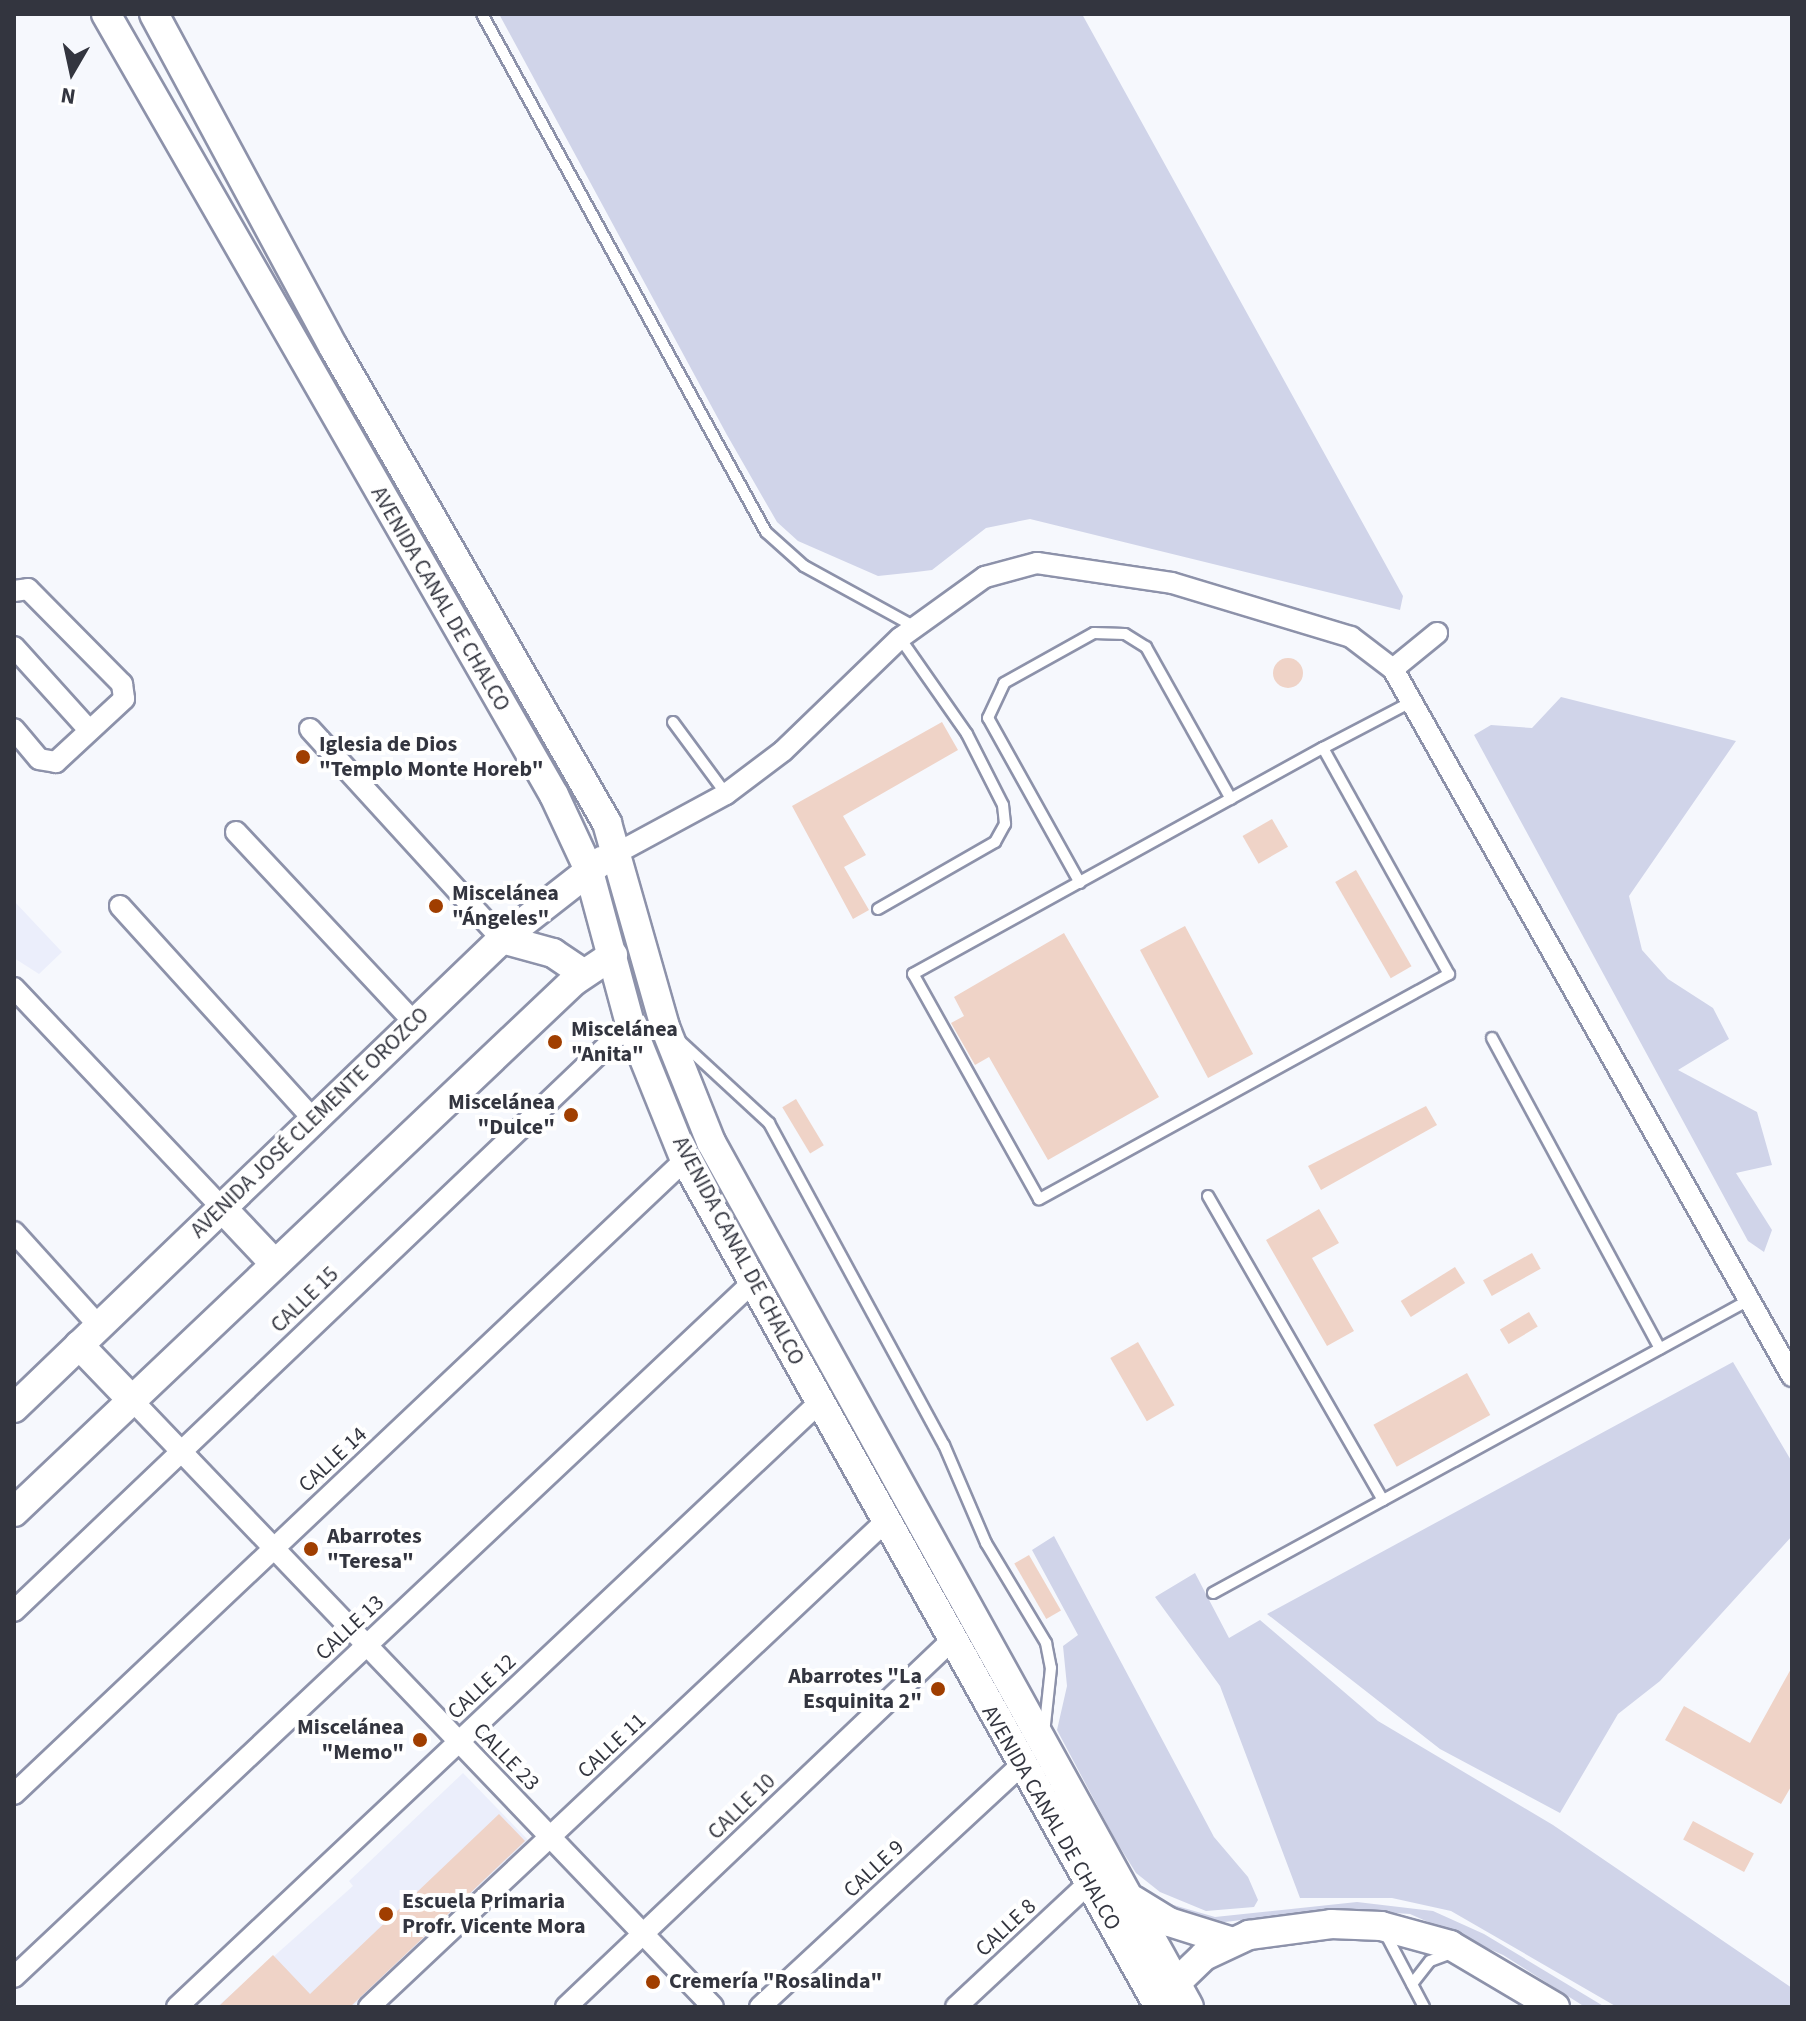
<!DOCTYPE html>
<html>
<head>
<meta charset="utf-8">
<style>
	body { margin:0 }
	#map { position:relative; width:1806px; height:2021px; overflow:hidden; background:#f6f8fd; font-family:"Source Sans 3",sans-serif }
	div>[style] { position:absolute }
	[style*='--x'] { left:calc(var(--x)*1px); top:calc(var(--y)*1px); width:calc(var(--w)*1px); rotate:calc(var(--a)*1deg) }
	.built>* { inset:0; background:#ebeefb }
	.green>* { inset:0; background:#d0d4e9 }
	.building>* { inset:0; background:#efd3c7; transform-origin:0 0 }
	.round { border-radius:50% }
	.roads { filter:drop-shadow(2px 0 #8d92aa) drop-shadow(-2px 0 #8d92aa) drop-shadow(0 2px #8d92aa) drop-shadow(0 -2px #8d92aa) }
	.lane>* { height:10px; margin:-5px; padding:0 5px; transform-origin:5px; border-radius:5px; background:#fff }
	.street>* { height:20px; margin:-10px; padding:0 10px; transform-origin:10px; border-radius:10px; background:#fff }
	.secondary>* { height:28px; margin:-14px; padding:0 14px; transform-origin:14px; border-radius:14px; background:#fff }
	.dots>* { width:22px; height:22px; translate:-50% -50%; box-sizing:border-box; border:4px solid #fff; border-radius:50% }
	span { translate:-50% -50%; white-space:nowrap; text-align:center; line-height:1.15; -webkit-text-stroke:8px #fff; paint-order:stroke }
	.street-label { font-size:22px; color:#33353f }
	.poi-label { font-size:22px; color:#33353f; font-weight:700 }
	.left { translate:0 -50%; text-align:left }
	.right { translate:-100% -50%; text-align:right }
	.frame { position:absolute; inset:0; border:16px solid #33353f; pointer-events:none }
	.north { position:absolute; left:32px; top:32px; width:80px; height:80px; -webkit-text-stroke:6px #fff; paint-order:stroke; rotate:189deg; font-size:22px; font-weight:700; line-height:32px; text-align:center; color:#33353f }
	.north::after { content:''; display:block; margin:auto; width:28px; height:36px; background:#33353f; clip-path:polygon(50% 0,100% 100%,50% 72%,0 100%) }
</style>
</head>
<body>
<div id="map">
	<div class="built">
		<i style="clip-path:polygon(14px 901px,62px 952px,39px 974px,14px 958px)"></i>
		<i style="clip-path:polygon(463px 1773px,528px 1840px,352px 2007px,217px 2007px,353px 1886px,349px 1881px)"></i>
	</div>
	<div class="green">
		<i style="clip-path:polygon(499px 14px,1082px 14px,1403px 596px,1400px 610px,1030px 519px,986px 528px,932px 570px,916px 572px,878px 576px,798px 541px,777px 522px,727px 435px)"></i>
		<i style="clip-path:polygon(1561px 697px,1736px 741px,1629px 896px,1642px 950px,1668px 979px,1713px 1008px,1729px 1039px,1678px 1070px,1757px 1112px,1772px 1165px,1736px 1173px,1772px 1230px,1764px 1252px,1748px 1241px,1474px 735px,1491px 725px,1532px 728px)"></i>
		<i style="clip-path:polygon(1733px 1362px,1792px 1462px,1792px 1536px,1660px 1681px,1618px 1714px,1560px 1813px,1440px 1749px,1267px 1614px)"></i>
		<i style="clip-path:polygon(1054px 1536px,1214px 1837px,1248px 1877px,1258px 1900px,1254px 1907px,1206px 1911px,1160px 1892px,1136px 1873px,1116px 1841px,1057px 1730px,1067px 1686px,1063px 1646px,1078px 1635px,1032px 1550px)"></i>
		<i style="clip-path:polygon(1195px 1573px,1229px 1638px,1260px 1620px,1378px 1721px,1553px 1825px,1792px 1988px,1792px 2007px,1617px 2007px,1451px 1911px,1392px 1898px,1300px 1898px,1220px 1686px,1155px 1597px)"></i>
		<i style="clip-path:polygon(1357px 1902px,1433px 1911px,1484px 1934px,1605px 2007px,1585px 2007px,1503px 1955px,1410px 1914px,1335px 1909px,1216px 1923px,1178px 1912px,1170px 1904px,1215px 1917px)"></i>
	</div>
	<div class="building">
		<i class="round" style="left:1273px;top:658px;width:30px;height:30px"></i>
		<i style="clip-path:polygon(942px 722px,958px 750px,843px 816px,866px 855px,844px 867px,869px 910px,853px 919px,792px 806px)"></i>
		<i style="left:1272px;top:819px;width:32px;height:34px;rotate:60deg"></i>
		<i style="left:1356px;top:870px;width:111px;height:24px;rotate:60deg"></i>
		<i style="left:1185px;top:926px;width:145px;height:51px;rotate:62deg"></i>
		<i style="clip-path:polygon(1064px 933px,1159px 1097px,1048px 1160px,989px 1057px,975px 1065px,951px 1023px,964px 1016px,954px 997px)"></i>
		<i style="left:796px;top:1099px;width:54px;height:16px;rotate:59deg"></i>
		<i style="clip-path:polygon(1426px 1106px,1437px 1125px,1321px 1190px,1308px 1166px)"></i>
		<i style="clip-path:polygon(1319px 1209px,1339px 1243px,1312px 1258px,1354px 1331px,1327px 1346px,1266px 1240px)"></i>
		<i style="left:1532px;top:1253px;width:18px;height:56px;rotate:61deg"></i>
		<i style="left:1455px;top:1267px;width:19px;height:64px;rotate:58deg"></i>
		<i style="left:1529px;top:1312px;width:17px;height:34px;rotate:59deg"></i>
		<i style="left:1138px;top:1342px;width:73px;height:32px;rotate:60deg"></i>
		<i style="left:1467px;top:1373px;width:48px;height:107px;rotate:61deg"></i>
		<i style="left:1029px;top:1555px;width:64px;height:17px;rotate:60deg"></i>
		<i style="clip-path:polygon(1792px 1667px,1792px 1785px,1781px 1804px,1665px 1740px,1684px 1706px,1750px 1743px)"></i>
		<i style="clip-path:polygon(499px 1814px,525px 1841px,350px 2007px,218px 2007px,273px 1955px,310px 1994px)"></i>
		<i style="left:1693px;top:1821px;width:69px;height:21px;rotate:28deg"></i>
	</div>
	<div class="roads">
		<div class="lane">
			<i style="--x:482;--y:14;--w:591;--a:61.27"></i>
			<i style="--x:766;--y:532;--w:51;--a:41.8"></i>
			<i style="--x:804;--y:566;--w:124;--a:28.8"></i>
			<i style="--x:673;--y:722;--w:89;--a:53.6"></i>
			<i style="--x:1323;--y:748;--w:259;--a:60.9"></i>
			<i style="--x:1449;--y:974;--w:468;--a:151.2"></i>
			<i style="--x:1039;--y:1199;--w:258;--a:-119.2"></i>
			<i style="--x:913;--y:974;--w:468;--a:-28.9"></i>
			<i style="--x:1323;--y:748;--w:99;--a:-27.6"></i>
			<i style="--x:1080;--y:883;--w:189;--a:-119.1"></i>
			<i style="--x:988;--y:718;--w:38;--a:-65"></i>
			<i style="--x:1004;--y:683;--w:103;--a:-29.1"></i>
			<i style="--x:1094;--y:633;--w:31;--a:2"></i>
			<i style="--x:1125;--y:634;--w:25;--a:32"></i>
			<i style="--x:1146;--y:647;--w:174;--a:60.8"></i>
			<i style="--x:878;--y:909;--w:135;--a:-29.8"></i>
			<i style="--x:995;--y:842;--w:21;--a:-61"></i>
			<i style="--x:1005;--y:824;--w:19;--a:-96"></i>
			<i style="--x:1003;--y:805;--w:80;--a:-116.9"></i>
			<i style="--x:967;--y:734;--w:117;--a:-124.9"></i>
			<i style="--x:1492;--y:1038;--w:353;--a:61.6"></i>
			<i style="--x:678;--y:1039;--w:124;--a:42.7"></i>
			<i style="--x:769;--y:1123;--w:366;--a:61.5"></i>
			<i style="--x:944;--y:1445;--w:107;--a:66.8"></i>
			<i style="--x:986;--y:1543;--w:117;--a:59"></i>
			<i style="--x:1046;--y:1643;--w:25;--a:79"></i>
			<i style="--x:1051;--y:1668;--w:65;--a:96.1"></i>
			<i style="--x:1208;--y:1196;--w:351;--a:60.1"></i>
			<i style="--x:1213;--y:1593;--w:611;--a:-28.66"></i>
			<i style="--x:1384;--y:1931;--w:86;--a:62.2"></i>
			<i style="--x:1412;--y:1984;--w:29;--a:-52"></i>
			<i style="--x:1430;--y:1961;--w:20;--a:-20"></i>
		</div>
		<div class="street">
			<i style="--x:14;--y:591;--w:14;--a:-8"></i>
			<i style="--x:28;--y:589;--w:134;--a:45.3"></i>
			<i style="--x:122;--y:684;--w:15;--a:82"></i>
			<i style="--x:124;--y:699;--w:93;--a:137.2"></i>
			<i style="--x:56;--y:762;--w:17;--a:-170"></i>
			<i style="--x:39;--y:759;--w:39;--a:-130"></i>
			<i style="--x:14;--y:647;--w:112;--a:47.9"></i>
			<i style="--x:1393;--y:669;--w:57;--a:-39.3"></i>
			<i style="--x:310;--y:729;--w:285;--a:47.6"></i>
			<i style="--x:236;--y:832;--w:262;--a:46.9"></i>
			<i style="--x:617;--y:853;--w:124;--a:-28.4"></i>
			<i style="--x:726;--y:794;--w:71;--a:-37"></i>
			<i style="--x:783;--y:751;--w:163;--a:-44"></i>
			<i style="--x:900;--y:638;--w:105;--a:-35.7"></i>
			<i style="--x:985;--y:577;--w:54;--a:-15.1"></i>
			<i style="--x:1037;--y:563;--w:136;--a:8.4"></i>
			<i style="--x:1172;--y:583;--w:187;--a:16.8"></i>
			<i style="--x:1351;--y:637;--w:53;--a:37.3"></i>
			<i style="--x:1393;--y:669;--w:812;--a:60.56"></i>
			<i style="--x:120;--y:906;--w:289;--a:47.8"></i>
			<i style="--x:14;--y:988;--w:303;--a:46.6"></i>
			<i style="--x:14;--y:1232;--w:127;--a:47.9"></i>
			<i style="--x:132;--y:1400;--w:840;--a:46.25"></i>
			<i style="--x:14;--y:1611;--w:851;--a:-43.62"></i>
			<i style="--x:14;--y:1794;--w:923;--a:-43.38"></i>
			<i style="--x:14;--y:1977;--w:1016;--a:-43.24"></i>
			<i style="--x:177;--y:2007;--w:883;--a:-43.26"></i>
			<i style="--x:369;--y:2007;--w:711;--a:-43.23"></i>
			<i style="--x:566;--y:2007;--w:530;--a:-43.55"></i>
			<i style="--x:760;--y:2007;--w:356;--a:-42.8"></i>
			<i style="--x:956;--y:2007;--w:180;--a:-43"></i>
		</div>
		<div class="secondary">
			<i style="--x:106;--y:14;--w:900;--a:60.16"></i>
			<i style="--x:554;--y:795;--w:81;--a:65"></i>
			<i style="--x:588;--y:868;--w:162;--a:74.9"></i>
			<i style="--x:630;--y:1024;--w:147;--a:68"></i>
			<i style="--x:685;--y:1160;--w:971;--a:60.77"></i>
			<i style="--x:154;--y:14;--w:379;--a:61.7"></i>
			<i style="--x:334;--y:348;--w:548;--a:60.11"></i>
			<i style="--x:607;--y:823;--w:212;--a:74.1"></i>
			<i style="--x:665;--y:1027;--w:124;--a:68.2"></i>
			<i style="--x:711;--y:1142;--w:988;--a:61.07"></i>
			<i style="--x:502;--y:939;--w:53;--a:15.4"></i>
			<i style="--x:553;--y:953;--w:36;--a:34"></i>
			<i style="--x:222;--y:1208;--w:77;--a:46.6"></i>
			<i style="--x:79;--y:1345;--w:76;--a:46.1"></i>
			<i style="--x:14;--y:1408;--w:677;--a:-43.86"></i>
			<i style="--x:502;--y:939;--w:127;--a:-38"></i>
			<i style="--x:14;--y:1512;--w:772;--a:-43.48"></i>
			<i style="--x:574;--y:981;--w:47;--a:-33.7"></i>
			<i style="--x:1133;--y:1900;--w:42;--a:31.4"></i>
			<i style="--x:1169;--y:1922;--w:64;--a:17.3"></i>
			<i style="--x:1175;--y:1984;--w:40;--a:-44"></i>
			<i style="--x:1204;--y:1956;--w:50;--a:-25"></i>
			<i style="--x:1249;--y:1935;--w:83;--a:-7.6"></i>
			<i style="--x:1331;--y:1924;--w:50;--a:2.3"></i>
			<i style="--x:1381;--y:1926;--w:72;--a:15.4"></i>
			<i style="--x:1450;--y:1945;--w:122;--a:30.6"></i>
		</div>
	</div>
	<div class="dots">
		<i style="left:303px;top:757px;background:#a03e00"></i>
		<i style="left:436px;top:906px;background:#a03e00"></i>
		<i style="left:555px;top:1042px;background:#a03e00"></i>
		<i style="left:571px;top:1115px;background:#a03e00"></i>
		<i style="left:311px;top:1549px;background:#a03e00"></i>
		<i style="left:938px;top:1689px;background:#a03e00"></i>
		<i style="left:420px;top:1740px;background:#a03e00"></i>
		<i style="left:386px;top:1914px;background:#a03e00"></i>
		<i style="left:653px;top:1982px;background:#a03e00"></i>
	</div>
	<div class="street-label">
		<span style="left:440px;top:599px;rotate:60deg">AVENIDA CANAL DE CHALCO</span>
		<span style="left:310px;top:1123px;rotate:-44deg">AVENIDA JOSÉ CLEMENTE OROZCO</span>
		<span style="left:738px;top:1251px;rotate:62deg">AVENIDA CANAL DE CHALCO</span>
		<span style="left:305px;top:1300px;rotate:-44deg">CALLE 15</span>
		<span style="left:333px;top:1460px;rotate:-43deg">CALLE 14</span>
		<span style="left:350px;top:1628px;rotate:-43deg">CALLE 13</span>
		<span style="left:482px;top:1687px;rotate:-43deg">CALLE 12</span>
		<span style="left:612px;top:1746px;rotate:-43deg">CALLE 11</span>
		<span style="left:506px;top:1757px;rotate:46deg">CALLE 23</span>
		<span style="left:742px;top:1807px;rotate:-44deg">CALLE 10</span>
		<span style="left:1051px;top:1818px;rotate:60deg">AVENIDA CANAL DE CHALCO</span>
		<span style="left:874px;top:1869px;rotate:-43deg">CALLE 9</span>
		<span style="left:1006px;top:1928px;rotate:-43deg">CALLE 8</span>
	</div>
	<div class="poi-label">
		<span class="left" style="left:319px;top:757px">Iglesia de Dios<br>"Templo Monte Horeb"</span>
		<span class="left" style="left:452px;top:906px">Miscelánea<br>"Ángeles"</span>
		<span class="left" style="left:571px;top:1042px">Miscelánea<br>"Anita"</span>
		<span class="right" style="left:555px;top:1115px">Miscelánea<br>"Dulce"</span>
		<span class="left" style="left:327px;top:1549px">Abarrotes<br>"Teresa"</span>
		<span class="right" style="left:922px;top:1689px">Abarrotes "La<br>Esquinita 2"</span>
		<span class="right" style="left:404px;top:1740px">Miscelánea<br>"Memo"</span>
		<span class="left" style="left:402px;top:1914px">Escuela Primaria<br>Profr. Vicente Mora</span>
		<span class="left" style="left:669px;top:1982px">Cremería "Rosalinda"</span>
	</div>
	<div class="frame"></div>
	<div class="north">N</div>
</div>
</body>
</html>
